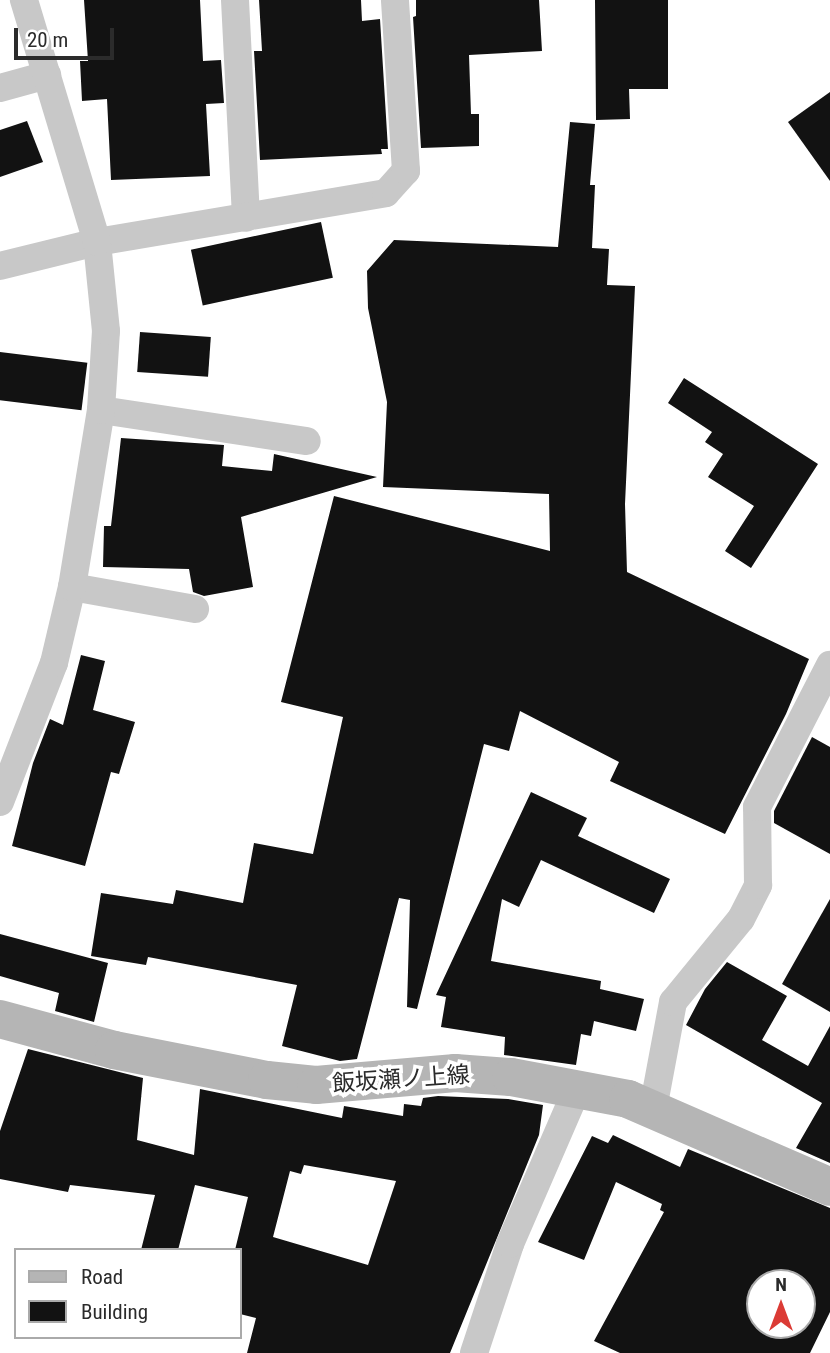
<!DOCTYPE html>
<html>
<head>
<meta charset="utf-8">
<style>
	body { margin:0 }
	#map { position:relative; width:830px; height:1353px; overflow:hidden; background:#fff; font-family:"Roboto Condensed","Noto Sans JP",sans-serif }
	div>[style] { position:absolute }
	[style*='--x'] { left:calc(var(--x)*1px); top:calc(var(--y)*1px); width:calc(var(--w)*1px); rotate:calc(var(--a)*1deg) }
	.building>* { inset:0; background:#121212; transform-origin:0 0 }
	.street>* { height:28px; margin:-14px; padding:0 14px; transform-origin:14px; border-radius:14px; background:#c8c8c8 }
	.secondary>* { height:38px; margin:-19px; padding:0 19px; transform-origin:19px; border-radius:19px; background:#b5b5b5 }
	span { translate:-50% -50%; white-space:nowrap; text-align:center; line-height:1.15; -webkit-text-stroke:7px #fff; paint-order:stroke }
	.street-label { font-size:23px; color:#2b2b2b }
	.legend { position:absolute; left:14px; top:1248px; width:228px; height:91px; box-sizing:border-box; background:#fff; border:2px solid #aaa; margin:0; padding:9px 12px; list-style:none; font-size:21px; color:#2b2b2b }
	.legend li { display:flex; align-items:center; gap:14px; height:35px }
	.legend b { width:35px; border:2px solid #aaa }
	.north { position:absolute; left:746px; top:1269px; width:70px; height:70px; box-sizing:border-box; background:#fff; border:2px solid #aaa; border-radius:50%; rotate:0deg; font-size:19px; font-weight:700; line-height:28px; text-align:center; color:#2b2b2b }
	.north::after { content:''; display:block; margin:auto; width:24px; height:32px; background:#db3b35; clip-path:polygon(50% 0,100% 100%,50% 72%,0 100%) }
	.scale { position:absolute; left:14px; top:28px; width:100px; height:32px; box-sizing:border-box; border:4px solid #2b2b2b; border-top:0; padding-left:9px; font-size:21px; line-height:24px; white-space:nowrap; color:#2b2b2b; -webkit-text-stroke:5px #fff; paint-order:stroke }
</style>
</head>
<body>
<div id="map">
	<div class="building">
		<i style="clip-path:polygon(84px 0,200px 0,203px 61px,221px 60px,224px 103px,206px 104px,210px 176px,111px 180px,107px 99px,82px 101px,80px 61px,88px 61px)"></i>
		<i style="clip-path:polygon(259px 0,361px 0,362px 21px,380px 19px,388px 149px,381px 149px,382px 154px,260px 160px,254px 51px,262px 51px)"></i>
		<i style="clip-path:polygon(416px 0,539px 0,542px 51px,469px 55px,471px 114px,479px 114px,479px 146px,421px 148px,413px 17px,416px 16px)"></i>
		<i style="clip-path:polygon(595px 0,668px 0,668px 89px,629px 89px,630px 119px,596px 120px)"></i>
		<i style="clip-path:polygon(830px 92px,830px 181px,788px 122px)"></i>
		<i style="clip-path:polygon(27px 121px,43px 162px,0 177px,0 130px)"></i>
		<i style="clip-path:polygon(570px 122px,595px 124px,590px 185px,595px 185px,592px 248px,609px 249px,607px 285px,635px 286px,625px 504px,627px 572px,809px 659px,786px 714px,725px 834px,610px 781px,619px 762px,520px 711px,509px 751px,484px 744px,417px 1009px,407px 1007px,410px 900px,399px 898px,357px 1059px,340px 1061px,282px 1046px,297px 985px,148px 957px,146px 965px,91px 956px,101px 893px,173px 904px,176px 890px,243px 903px,254px 843px,313px 854px,343px 717px,281px 702px,334px 496px,550px 551px,549px 494px,383px 487px,387px 402px,368px 308px,367px 271px,394px 240px,558px 247px)"></i>
		<i style="left:321px;top:222px;width:57px;height:133px;rotate:78deg"></i>
		<i style="left:140px;top:332px;width:71px;height:40px;rotate:4deg"></i>
		<i style="left:0;top:352px;width:88px;height:48px;rotate:7deg"></i>
		<i style="clip-path:polygon(684px 378px,818px 464px,751px 568px,725px 551px,754px 506px,708px 477px,723px 454px,705px 442px,712px 432px,668px 403px)"></i>
		<i style="clip-path:polygon(121px 438px,224px 445px,222px 466px,272px 471px,274px 454px,377px 477px,241px 517px,253px 587px,204px 596px,193px 592px,189px 569px,103px 567px,104px 526px,111px 526px)"></i>
		<i style="clip-path:polygon(81px 655px,105px 661px,93px 710px,135px 722px,119px 774px,111px 772px,85px 866px,12px 846px,33px 763px,50px 719px,63px 725px)"></i>
		<i style="clip-path:polygon(812px 737px,830px 747px,830px 854px,774px 823px,774px 811px)"></i>
		<i style="clip-path:polygon(531px 792px,587px 818px,578px 836px,670px 879px,654px 913px,541px 860px,519px 907px,502px 899px,491px 961px,601px 981px,600px 989px,644px 999px,636px 1031px,594px 1021px,591px 1036px,581px 1034px,576px 1065px,504px 1055px,505px 1037px,441px 1027px,446px 997px,436px 995px)"></i>
		<i style="clip-path:polygon(830px 899px,830px 1012px,782px 984px)"></i>
		<i style="clip-path:polygon(0 934px,108px 963px,94px 1022px,55px 1011px,59px 993px,0 976px)"></i>
		<i style="clip-path:polygon(727px 962px,787px 996px,762px 1040px,808px 1066px,830px 1026px,830px 1163px,796px 1148px,822px 1103px,686px 1025px,705px 989px)"></i>
		<i style="clip-path:polygon(evenodd,28px 1049px,143px 1078px,137px 1140px,194px 1155px,200px 1089px,342px 1118px,344px 1106px,403px 1116px,404px 1104px,421px 1106px,423px 1098px,438px 1096px,508px 1099px,543px 1105px,539px 1135px,450px 1353px,247px 1353px,256px 1318px,240px 1314px,240px 1250px,235px 1250px,248px 1197px,195px 1185px,178px 1250px,141px 1250px,155px 1195px,70px 1185px,68px 1192px,0 1179px,0 1131px,28px 1049px,304px 1165px,396px 1181px,368px 1265px,273px 1237px,290px 1171px,301px 1174px,304px 1165px)"></i>
		<i style="clip-path:polygon(evenodd,613px 1135px,680px 1167px,688px 1149px,830px 1208px,830px 1312px,810px 1353px,620px 1353px,594px 1341px,664px 1212px,660px 1210px,662px 1204px,616px 1182px,584px 1260px,538px 1242px,592px 1136px,608px 1143px,613px 1135px,760px 1283px,802px 1283px,802px 1325px,760px 1325px,760px 1283px)"></i>
	</div>
	<div class="street">
		<i style="--x:235;--y:0;--w:218;--a:87.1"></i>
		<i style="--x:0;--y:88;--w:49;--a:-15.5"></i>
		<i style="--x:0;--y:266;--w:100;--a:-13.9"></i>
		<i style="--x:97;--y:242;--w:293;--a:-9.6"></i>
		<i style="--x:386;--y:193;--w:30;--a:-48"></i>
		<i style="--x:406;--y:171;--w:171;--a:-93.7"></i>
		<i style="--x:101;--y:410;--w:208;--a:8.6"></i>
		<i style="--x:72;--y:587;--w:125;--a:10.1"></i>
		<i style="--x:0;--y:802;--w:149;--a:-68.8"></i>
		<i style="--x:54;--y:663;--w:78;--a:-76.7"></i>
		<i style="--x:72;--y:587;--w:179;--a:-80.7"></i>
		<i style="--x:101;--y:410;--w:79;--a:-86.4"></i>
		<i style="--x:106;--y:331;--w:89;--a:-95.8"></i>
		<i style="--x:97;--y:242;--w:253;--a:-106.8"></i>
		<i style="--x:653;--y:1109;--w:109;--a:-79.4"></i>
		<i style="--x:673;--y:1002;--w:107;--a:-50.7"></i>
		<i style="--x:741;--y:919;--w:38;--a:-63"></i>
		<i style="--x:758;--y:885;--w:78;--a:-90.7"></i>
		<i style="--x:757;--y:807;--w:160;--a:-62.8"></i>
		<i style="--x:474;--y:1353;--w:115;--a:-71.7"></i>
		<i style="--x:510;--y:1244;--w:169;--a:-66.6"></i>
	</div>
	<div class="secondary">
		<i style="--x:0;--y:1019;--w:118;--a:15.2"></i>
		<i style="--x:114;--y:1050;--w:156;--a:11.1"></i>
		<i style="--x:267;--y:1080;--w:49;--a:5.8"></i>
		<i style="--x:316;--y:1085;--w:140;--a:-4.9"></i>
		<i style="--x:455;--y:1073;--w:56;--a:4.1"></i>
		<i style="--x:511;--y:1077;--w:119;--a:10.6"></i>
		<i style="--x:628;--y:1099;--w:220;--a:23.5"></i>
	</div>
	<div class="street-label">
		<span style="left:401px;top:1080px;rotate:-4deg">飯坂瀬ノ上線</span>
	</div>
	<ul class="legend">
	<li><b style="height:9px;background:#b5b5b5"></b>Road</li>
	<li><b style="height:19px;background:#121212"></b>Building</li>
	</ul>
	<div class="north">N</div>
	<div class="scale">20 m</div>
</div>
</body>
</html>
